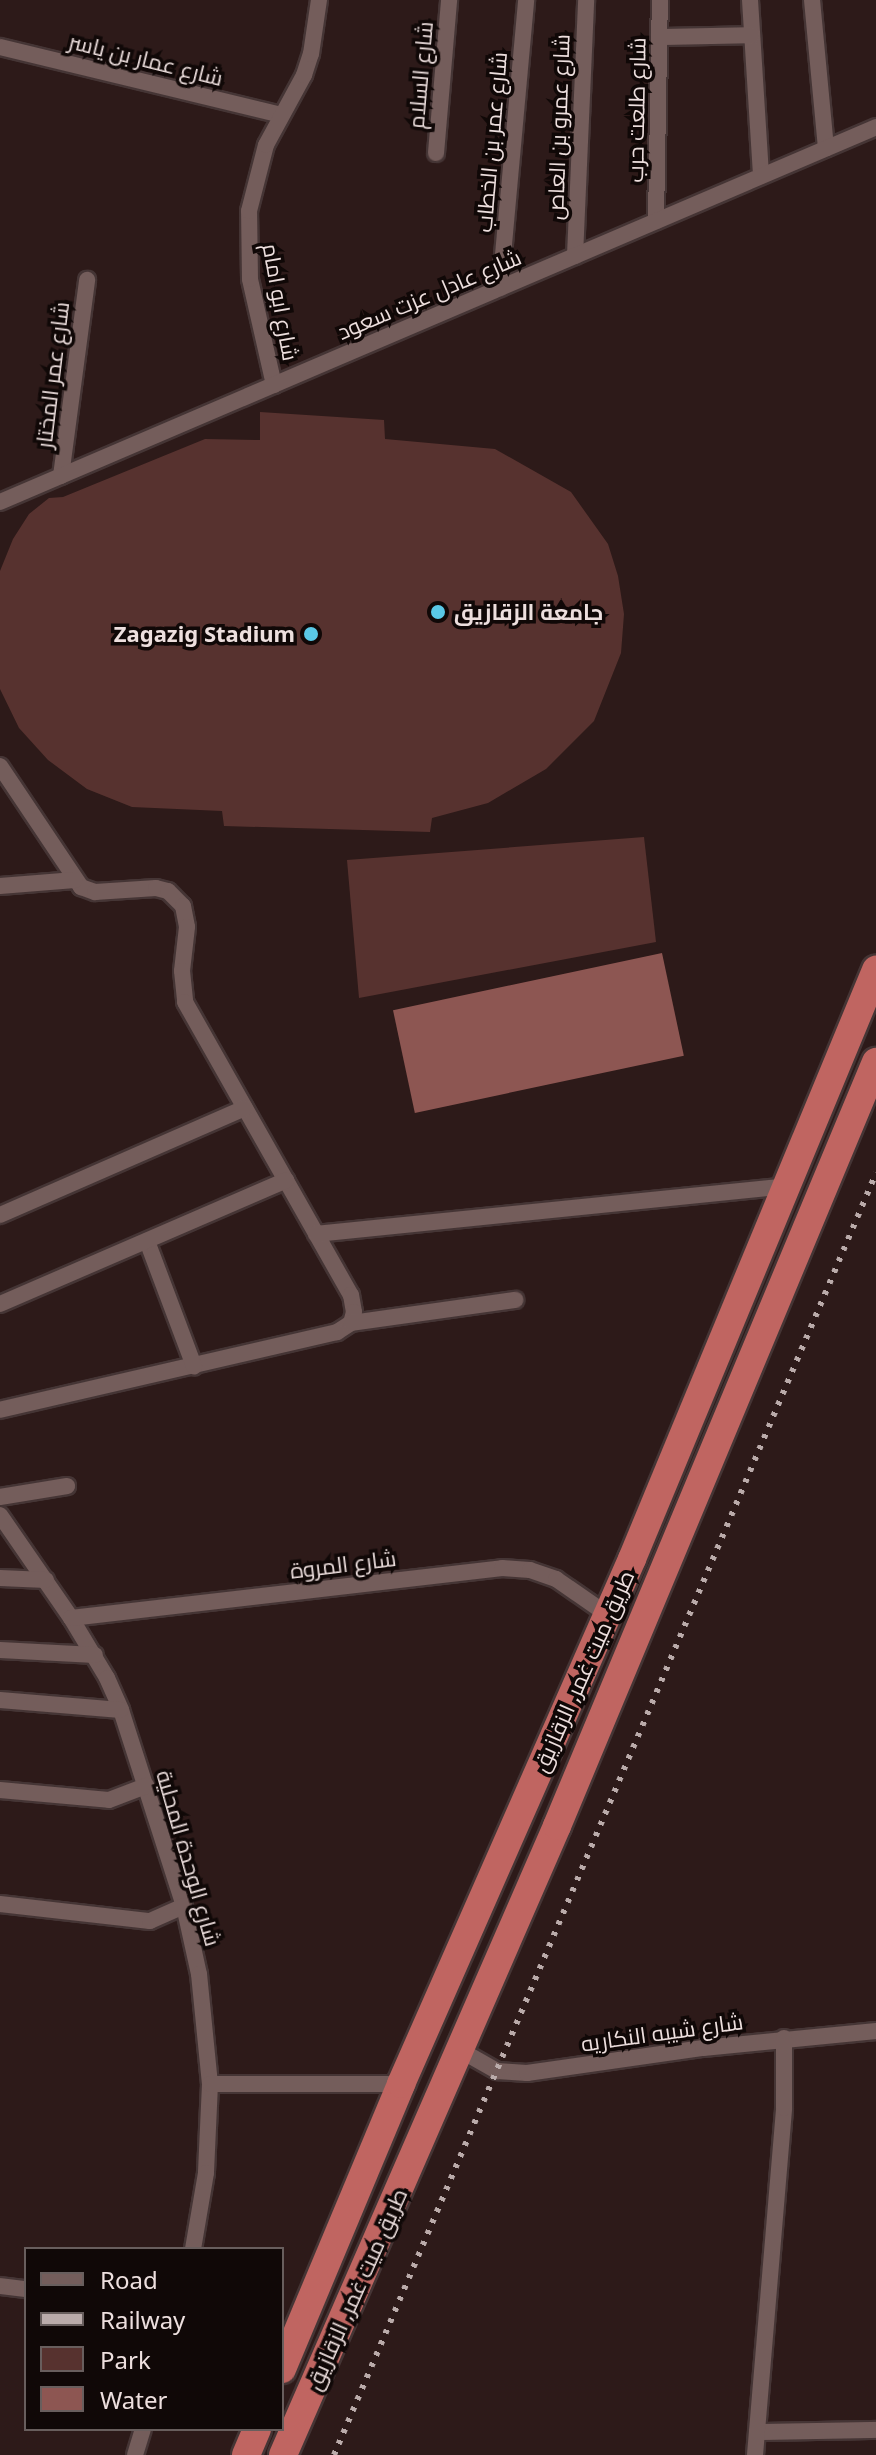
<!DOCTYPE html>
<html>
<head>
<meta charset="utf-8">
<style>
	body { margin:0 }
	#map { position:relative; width:876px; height:2455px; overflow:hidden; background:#2d1a19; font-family:"Noto Sans",Cairo,sans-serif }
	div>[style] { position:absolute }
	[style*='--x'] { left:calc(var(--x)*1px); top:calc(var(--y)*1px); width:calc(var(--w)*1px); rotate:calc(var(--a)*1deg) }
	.green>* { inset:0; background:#57322f }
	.water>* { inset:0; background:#8d5652; transform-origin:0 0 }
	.roads { filter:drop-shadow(2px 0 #453535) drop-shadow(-2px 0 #453535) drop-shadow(0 2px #453535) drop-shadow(0 -2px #453535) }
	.street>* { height:16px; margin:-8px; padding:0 8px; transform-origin:8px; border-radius:8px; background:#745d5b }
	.highway>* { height:28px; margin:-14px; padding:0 14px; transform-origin:14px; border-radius:14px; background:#c06561 }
	.rail>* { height:6px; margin-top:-3px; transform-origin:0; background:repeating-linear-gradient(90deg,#baabaa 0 4px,transparent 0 12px) }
	.dots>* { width:22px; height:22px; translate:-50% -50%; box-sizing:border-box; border:4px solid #100807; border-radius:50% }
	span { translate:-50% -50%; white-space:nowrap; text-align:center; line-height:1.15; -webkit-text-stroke:7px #100807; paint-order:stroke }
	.street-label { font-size:22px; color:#eddfde }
	.poi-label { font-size:22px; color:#eddfde; font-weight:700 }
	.left { translate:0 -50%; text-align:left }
	.right { translate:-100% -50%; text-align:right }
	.legend { position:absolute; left:24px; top:2247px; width:260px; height:184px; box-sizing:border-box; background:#100807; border:2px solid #685e5d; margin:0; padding:10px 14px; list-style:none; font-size:24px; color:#eddfde }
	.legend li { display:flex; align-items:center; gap:16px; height:40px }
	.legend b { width:40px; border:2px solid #685e5d }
</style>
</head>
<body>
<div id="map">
	<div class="green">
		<i style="clip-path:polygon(260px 412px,384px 420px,385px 439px,495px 449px,571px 492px,608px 544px,618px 576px,624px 614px,621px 653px,594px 721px,546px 769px,488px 803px,432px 818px,430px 832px,224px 826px,222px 811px,132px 807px,87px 789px,48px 760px,19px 728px,0 689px,0 571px,13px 539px,29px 514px,49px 498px,63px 497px,205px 439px,260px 440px)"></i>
		<i style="clip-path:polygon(644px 837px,656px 942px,359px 998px,347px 860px)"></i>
	</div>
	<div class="water">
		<i style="left:662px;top:953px;width:105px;height:275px;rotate:78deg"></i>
	</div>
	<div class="roads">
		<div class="street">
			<i style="--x:750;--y:0;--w:176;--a:86.4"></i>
			<i style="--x:812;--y:0;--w:149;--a:84.6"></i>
			<i style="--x:659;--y:37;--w:93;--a:-1.2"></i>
			<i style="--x:0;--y:47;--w:289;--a:13.6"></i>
			<i style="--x:436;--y:153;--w:154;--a:-85.1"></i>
			<i style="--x:656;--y:221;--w:221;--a:-89"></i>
			<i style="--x:575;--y:256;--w:256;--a:-87.5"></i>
			<i style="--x:500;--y:288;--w:289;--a:-84.8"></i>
			<i style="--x:274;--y:385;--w:109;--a:-102.8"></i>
			<i style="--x:250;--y:279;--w:68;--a:-90.8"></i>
			<i style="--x:249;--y:211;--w:68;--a:-75.6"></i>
			<i style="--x:266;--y:145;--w:80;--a:-61.5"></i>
			<i style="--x:304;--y:75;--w:22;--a:-72"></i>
			<i style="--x:311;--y:54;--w:55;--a:-81.6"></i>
			<i style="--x:61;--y:476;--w:198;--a:-82.4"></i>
			<i style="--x:0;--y:502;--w:953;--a:-23.17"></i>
			<i style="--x:0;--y:766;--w:146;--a:56.2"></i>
			<i style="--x:81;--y:887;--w:15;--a:20"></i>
			<i style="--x:95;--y:892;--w:61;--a:-3.8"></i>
			<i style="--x:156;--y:888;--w:12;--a:14"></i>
			<i style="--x:168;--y:891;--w:21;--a:45"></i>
			<i style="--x:183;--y:906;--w:21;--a:79"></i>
			<i style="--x:187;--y:927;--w:44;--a:96.5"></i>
			<i style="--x:182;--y:971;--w:31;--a:84"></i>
			<i style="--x:185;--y:1002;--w:337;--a:60.5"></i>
			<i style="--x:351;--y:1295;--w:17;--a:80"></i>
			<i style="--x:354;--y:1312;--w:11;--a:105"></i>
			<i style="--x:351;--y:1323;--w:17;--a:147"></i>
			<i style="--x:337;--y:1332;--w:346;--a:167"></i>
			<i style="--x:0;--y:886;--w:75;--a:-4.6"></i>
			<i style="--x:0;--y:1215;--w:267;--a:-23.6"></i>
			<i style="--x:316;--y:1234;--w:473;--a:-5.8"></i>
			<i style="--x:147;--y:1241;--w:134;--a:69.4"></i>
			<i style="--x:0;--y:1304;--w:312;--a:-23.4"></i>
			<i style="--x:351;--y:1323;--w:166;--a:-8"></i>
			<i style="--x:0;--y:1497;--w:68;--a:-9.3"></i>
			<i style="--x:0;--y:1515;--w:125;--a:55.4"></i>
			<i style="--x:71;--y:1618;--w:70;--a:59"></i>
			<i style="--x:107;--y:1678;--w:35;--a:66"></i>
			<i style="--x:121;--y:1710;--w:206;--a:72.2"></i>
			<i style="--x:184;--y:1906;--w:70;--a:77.6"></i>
			<i style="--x:199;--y:1974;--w:111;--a:84.3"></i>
			<i style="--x:210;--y:2084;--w:89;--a:92.6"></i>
			<i style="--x:206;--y:2173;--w:77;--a:99.7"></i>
			<i style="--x:0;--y:1578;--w:46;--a:2.5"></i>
			<i style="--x:71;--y:1618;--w:434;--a:-6.6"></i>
			<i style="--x:502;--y:1568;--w:28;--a:4"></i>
			<i style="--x:530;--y:1570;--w:28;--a:19"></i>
			<i style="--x:556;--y:1579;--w:63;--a:34.7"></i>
			<i style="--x:0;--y:1650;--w:95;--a:3"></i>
			<i style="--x:0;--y:1700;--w:121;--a:4.7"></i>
			<i style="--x:0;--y:1790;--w:109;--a:5.2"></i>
			<i style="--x:109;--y:1800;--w:40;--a:-21"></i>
			<i style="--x:0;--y:1904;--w:151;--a:6.5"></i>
			<i style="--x:150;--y:1921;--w:37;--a:-24"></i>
			<i style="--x:460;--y:2050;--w:43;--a:29.6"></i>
			<i style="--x:497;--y:2071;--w:30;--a:4"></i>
			<i style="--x:527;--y:2073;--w:178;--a:-8.1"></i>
			<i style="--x:703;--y:2048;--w:174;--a:-5.6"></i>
			<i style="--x:210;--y:2084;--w:191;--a:0"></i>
			<i style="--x:0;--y:2286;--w:26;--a:7"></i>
			<i style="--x:757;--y:2432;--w:119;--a:-1"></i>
			<i style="--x:135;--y:2455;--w:27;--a:-73"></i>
			<i style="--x:755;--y:2455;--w:348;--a:-85.2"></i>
			<i style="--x:784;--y:2108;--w:70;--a:-90"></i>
		</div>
		<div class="highway">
			<i style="--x:282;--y:2369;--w:309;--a:-67.3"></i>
			<i style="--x:401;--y:2084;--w:574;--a:-66.25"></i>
			<i style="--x:632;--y:1559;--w:638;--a:-67.5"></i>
			<i style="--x:246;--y:2455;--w:28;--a:-67"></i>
			<i style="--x:283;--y:2455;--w:686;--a:-66.46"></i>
			<i style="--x:557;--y:1826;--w:828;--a:-67.34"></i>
		</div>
	</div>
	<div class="rail">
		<i style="--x:334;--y:2455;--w:1392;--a:-67.08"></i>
	</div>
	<div class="dots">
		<i style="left:438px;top:612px;background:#5ac8e6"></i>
		<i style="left:311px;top:634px;background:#5ac8e6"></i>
	</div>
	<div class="street-label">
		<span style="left:146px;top:59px;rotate:14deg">شارع عمار بن ياسر</span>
		<span style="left:420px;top:75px;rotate:-85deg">شارع السلام</span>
		<span style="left:636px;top:110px;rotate:-89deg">شارع طلعت حرب</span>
		<span style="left:558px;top:127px;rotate:-88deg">شارع عمرو بن العاص</span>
		<span style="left:491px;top:142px;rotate:-85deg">شارع عمر بن الخطاب</span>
		<span style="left:429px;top:294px;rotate:-23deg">شارع عادل عزت سعود</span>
		<span style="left:281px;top:302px;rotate:80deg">شارع ابو امام</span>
		<span style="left:52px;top:375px;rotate:-83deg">شارع عمر المختار</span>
		<span style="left:343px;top:1564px;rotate:-7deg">شارع المروة</span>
		<span style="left:583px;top:1671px;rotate:-66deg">طريق ميت غمر, الزقازيق</span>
		<span style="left:189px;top:1858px;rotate:74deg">شارع الوحدة المحلية</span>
		<span style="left:662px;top:2032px;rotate:-8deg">شارع شيبه النكاريه</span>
		<span style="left:356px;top:2289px;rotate:-66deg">طريق ميت غمر, الزقازيق</span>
	</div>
	<div class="poi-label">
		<span class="left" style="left:454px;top:612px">جامعة الزقازيق</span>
		<span class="right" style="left:295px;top:634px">Zagazig Stadium</span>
	</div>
	<ul class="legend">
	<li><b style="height:10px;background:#745d5b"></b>Road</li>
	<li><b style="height:10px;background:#baabaa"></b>Railway</li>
	<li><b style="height:22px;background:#57322f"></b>Park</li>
	<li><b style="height:22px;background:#8d5652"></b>Water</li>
	</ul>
</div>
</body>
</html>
